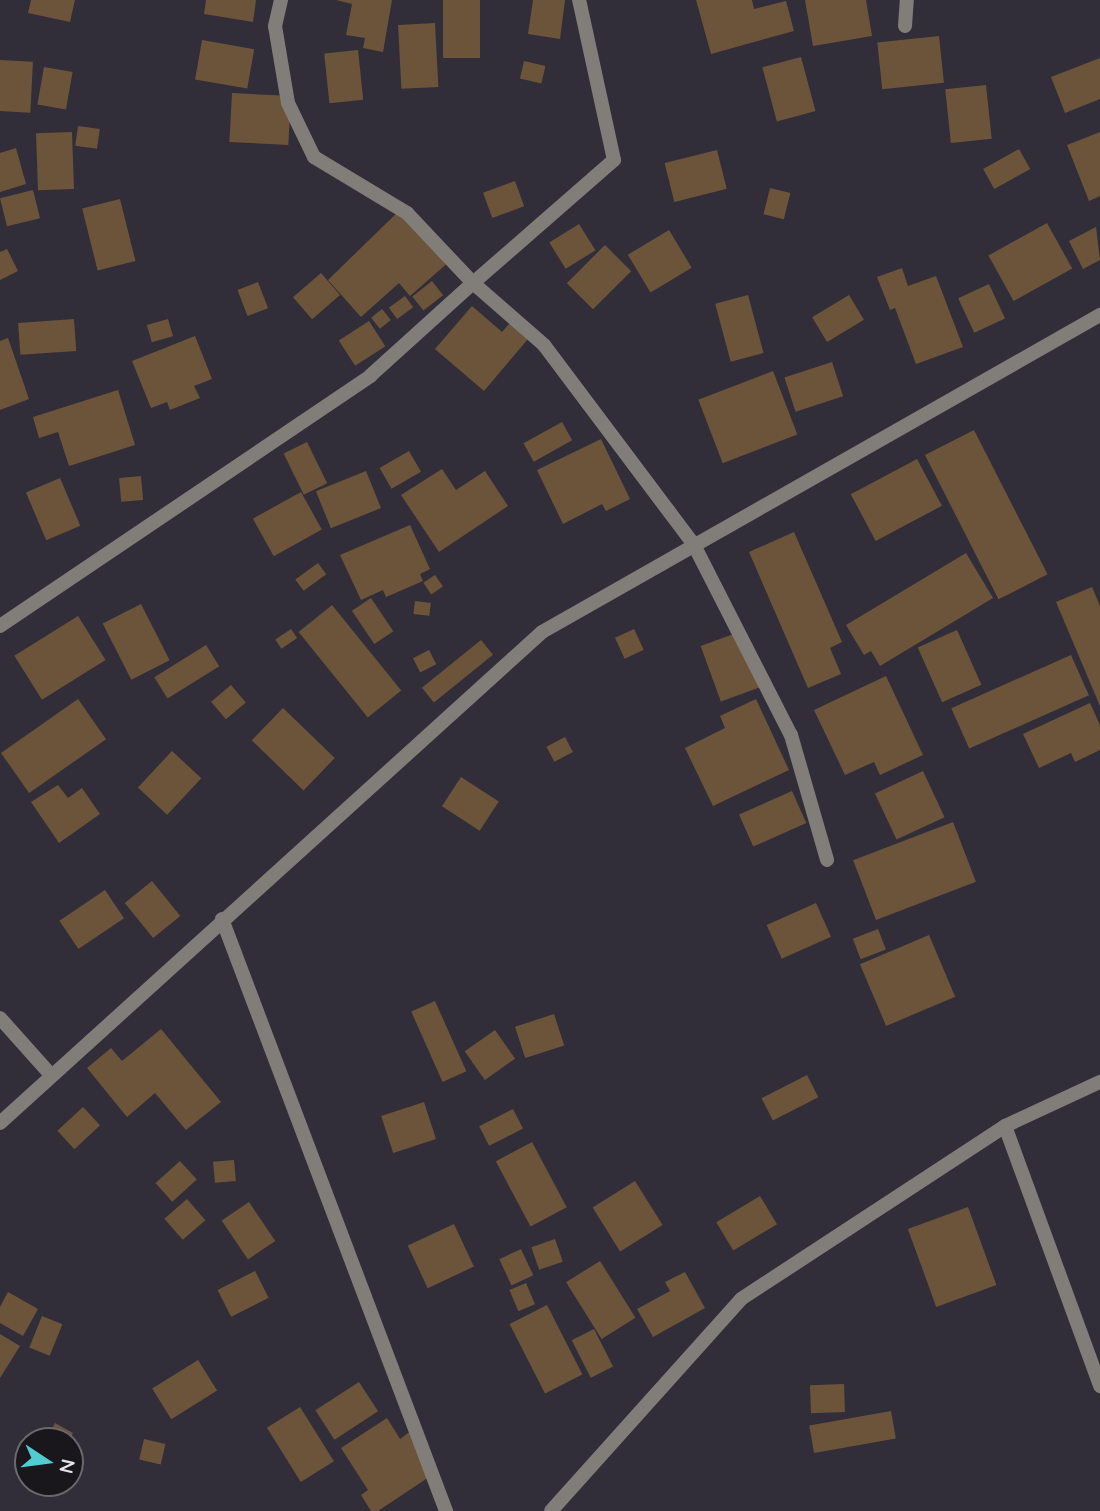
<!DOCTYPE html>
<html>
<head>
<meta charset="utf-8">
<style>
	body { margin:0 }
	#map { position:relative; width:1100px; height:1511px; overflow:hidden; background:#312e39; font-family:Quicksand,sans-serif }
	div>[style] { position:absolute }
	[style*='--x'] { left:calc(var(--x)*1px); top:calc(var(--y)*1px); width:calc(var(--w)*1px); rotate:calc(var(--a)*1deg) }
	.building>* { inset:0; background:#6c543a; transform-origin:0 0 }
	.service>* { height:14px; margin:-7px; padding:0 7px; transform-origin:7px; border-radius:7px; background:#817d79 }
	.minor>* { height:14px; margin:-7px; padding:0 7px; transform-origin:7px; border-radius:7px; background:#817d79 }
	span { translate:-50% -50%; white-space:nowrap; text-align:center; line-height:1.15; -webkit-text-stroke:7px #19171c; paint-order:stroke }
	.north { position:absolute; left:14px; top:1427px; width:70px; height:70px; box-sizing:border-box; background:#19171c; border:2px solid #6b696f; border-radius:50%; rotate:103deg; font-size:19px; font-weight:700; line-height:28px; text-align:center; color:#e6e5ec }
	.north::after { content:''; display:block; margin:auto; width:24px; height:32px; background:#51ccd2; clip-path:polygon(50% 0,100% 100%,50% 72%,0 100%) }
</style>
</head>
<body>
<div id="map">
	<div class="building">
		<i style="clip-path:polygon(31px 0,75px 0,70px 22px,28px 13px)"></i>
		<i style="clip-path:polygon(206px 0,256px 0,253px 22px,204px 14px)"></i>
		<i style="clip-path:polygon(336px 0,392px 0,383px 52px,363px 48px,365px 38px,346px 35px,352px 4px)"></i>
		<i style="left:443px;top:0;width:37px;height:58px"></i>
		<i style="clip-path:polygon(533px 0,565px 0,560px 39px,528px 34px)"></i>
		<i style="clip-path:polygon(696px 0,752px 0,754px 9px,786px 1px,794px 31px,711px 54px)"></i>
		<i style="clip-path:polygon(805px 0,866px 0,872px 36px,813px 46px)"></i>
		<i style="left:435px;top:23px;width:64px;height:37px;rotate:87deg"></i>
		<i style="left:939px;top:36px;width:47px;height:62px;rotate:84deg"></i>
		<i style="left:202px;top:40px;width:53px;height:40px;rotate:10deg"></i>
		<i style="left:358px;top:50px;width:50px;height:34px;rotate:84deg"></i>
		<i style="left:801px;top:57px;width:56px;height:40px;rotate:75deg"></i>
		<i style="clip-path:polygon(1100px 58px,1100px 99px,1065px 113px,1051px 77px)"></i>
		<i style="left:0;top:60px;width:33px;height:51px;rotate:3deg"></i>
		<i style="left:524px;top:61px;width:22px;height:18px;rotate:13deg"></i>
		<i style="left:44px;top:67px;width:29px;height:38px;rotate:10deg"></i>
		<i style="left:986px;top:85px;width:54px;height:41px;rotate:84deg"></i>
		<i style="left:232px;top:93px;width:59px;height:49px;rotate:3deg"></i>
		<i style="left:78px;top:126px;width:22px;height:20px;rotate:8deg"></i>
		<i style="left:72px;top:132px;width:57px;height:36px;rotate:88deg"></i>
		<i style="clip-path:polygon(1100px 132px,1100px 196px,1089px 201px,1067px 145px)"></i>
		<i style="clip-path:polygon(16px 148px,26px 184px,0 192px,0 153px)"></i>
		<i style="left:1019px;top:149px;width:23px;height:41px;rotate:61deg"></i>
		<i style="left:717px;top:150px;width:40px;height:54px;rotate:76deg"></i>
		<i style="left:515px;top:181px;width:27px;height:34px;rotate:70deg"></i>
		<i style="left:770px;top:188px;width:21px;height:27px;rotate:14deg"></i>
		<i style="left:33px;top:190px;width:29px;height:34px;rotate:76deg"></i>
		<i style="left:120px;top:199px;width:64px;height:39px;rotate:76deg"></i>
		<i style="clip-path:polygon(404px 206px,451px 260px,410px 296px,399px 283px,361px 317px,328px 280px)"></i>
		<i style="left:1047px;top:223px;width:52px;height:67px;rotate:61deg"></i>
		<i style="left:579px;top:224px;width:31px;height:35px;rotate:58deg"></i>
		<i style="clip-path:polygon(1096px 227px,1100px 260px,1083px 269px,1069px 241px)"></i>
		<i style="left:669px;top:230px;width:44px;height:48px;rotate:59deg"></i>
		<i style="left:605px;top:245px;width:37px;height:54px;rotate:45deg"></i>
		<i style="clip-path:polygon(7px 249px,18px 271px,0 280px,0 252px)"></i>
		<i style="clip-path:polygon(902px 268px,908px 286px,936px 276px,963px 347px,916px 364px,895px 308px,890px 310px,877px 277px)"></i>
		<i style="left:321px;top:273px;width:29px;height:37px;rotate:49deg"></i>
		<i style="left:432px;top:281px;width:18px;height:25px;rotate:52deg"></i>
		<i style="left:258px;top:282px;width:28px;height:22px;rotate:69deg"></i>
		<i style="left:989px;top:284px;width:38px;height:34px;rotate:65deg"></i>
		<i style="left:748px;top:295px;width:60px;height:34px;rotate:75deg"></i>
		<i style="left:849px;top:295px;width:29px;height:43px;rotate:59deg"></i>
		<i style="left:405px;top:296px;width:14px;height:20px;rotate:54deg"></i>
		<i style="clip-path:polygon(472px 306px,502px 332px,515px 317px,533px 333px,484px 391px,435px 349px)"></i>
		<i style="left:382px;top:309px;width:14px;height:14px;rotate:51deg"></i>
		<i style="left:74px;top:319px;width:32px;height:56px;rotate:86deg"></i>
		<i style="left:168px;top:319px;width:18px;height:22px;rotate:74deg"></i>
		<i style="left:369px;top:321px;width:30px;height:36px;rotate:57deg"></i>
		<i style="clip-path:polygon(195px 336px,212px 379px,194px 386px,200px 398px,170px 410px,167px 402px,151px 408px,132px 361px)"></i>
		<i style="clip-path:polygon(8px 338px,29px 399px,0 410px,0 341px)"></i>
		<i style="left:832px;top:362px;width:36px;height:50px;rotate:72deg"></i>
		<i style="left:773px;top:371px;width:68px;height:80px;rotate:69deg"></i>
		<i style="clip-path:polygon(118px 390px,135px 445px,69px 466px,58px 432px,39px 438px,33px 417px)"></i>
		<i style="left:562px;top:422px;width:21px;height:44px;rotate:61deg"></i>
		<i style="left:974px;top:430px;width:162px;height:55px;rotate:63deg"></i>
		<i style="clip-path:polygon(601px 439px,630px 499px,606px 511px,602px 504px,563px 524px,537px 470px)"></i>
		<i style="left:307px;top:442px;width:46px;height:26px;rotate:64deg"></i>
		<i style="left:409px;top:451px;width:24px;height:34px;rotate:60deg"></i>
		<i style="left:917px;top:459px;width:53px;height:75px;rotate:62deg"></i>
		<i style="clip-path:polygon(442px 469px,456px 490px,485px 471px,508px 506px,439px 552px,401px 495px)"></i>
		<i style="left:366px;top:471px;width:40px;height:54px;rotate:68deg"></i>
		<i style="left:141px;top:476px;width:24px;height:22px;rotate:85deg"></i>
		<i style="left:60px;top:478px;width:52px;height:37px;rotate:67deg"></i>
		<i style="left:301px;top:492px;width:43px;height:55px;rotate:61deg"></i>
		<i style="clip-path:polygon(410px 525px,430px 569px,420px 574px,423px 581px,386px 597px,383px 590px,361px 600px,340px 555px)"></i>
		<i style="clip-path:polygon(794px 532px,842px 642px,830px 648px,841px 674px,808px 688px,749px 552px)"></i>
		<i style="clip-path:polygon(966px 553px,993px 598px,880px 666px,871px 651px,864px 655px,846px 625px)"></i>
		<i style="left:318px;top:563px;width:14px;height:28px;rotate:54deg"></i>
		<i style="left:435px;top:575px;width:14px;height:14px;rotate:56deg"></i>
		<i style="clip-path:polygon(1092px 587px,1100px 606px,1100px 706px,1056px 602px)"></i>
		<i style="left:371px;top:598px;width:40px;height:23px;rotate:56deg"></i>
		<i style="left:415px;top:601px;width:16px;height:13px;rotate:7deg"></i>
		<i style="left:141px;top:604px;width:63px;height:43px;rotate:63deg"></i>
		<i style="left:332px;top:605px;width:110px;height:43px;rotate:51deg"></i>
		<i style="left:78px;top:616px;width:52px;height:75px;rotate:58deg"></i>
		<i style="left:291px;top:629px;width:11px;height:19px;rotate:56deg"></i>
		<i style="left:634px;top:629px;width:23px;height:21px;rotate:65deg"></i>
		<i style="left:957px;top:630px;width:60px;height:43px;rotate:66deg"></i>
		<i style="left:742px;top:631px;width:59px;height:44px;rotate:70deg"></i>
		<i style="left:481px;top:640px;width:19px;height:76px;rotate:51deg"></i>
		<i style="left:206px;top:645px;width:25px;height:61px;rotate:58deg"></i>
		<i style="left:429px;top:650px;width:16px;height:18px;rotate:63deg"></i>
		<i style="left:1071px;top:655px;width:44px;height:131px;rotate:66deg"></i>
		<i style="clip-path:polygon(886px 676px,923px 755px,880px 775px,874px 762px,845px 775px,814px 710px)"></i>
		<i style="left:231px;top:685px;width:23px;height:26px;rotate:50deg"></i>
		<i style="left:78px;top:699px;width:49px;height:94px;rotate:55deg"></i>
		<i style="clip-path:polygon(756px 699px,789px 770px,713px 806px,685px 748px,725px 728px,720px 716px)"></i>
		<i style="clip-path:polygon(1090px 703px,1100px 725px,1100px 750px,1075px 762px,1071px 753px,1039px 768px,1023px 734px)"></i>
		<i style="left:283px;top:708px;width:72px;height:45px;rotate:44deg"></i>
		<i style="left:565px;top:737px;width:17px;height:21px;rotate:62deg"></i>
		<i style="left:172px;top:751px;width:40px;height:50px;rotate:43deg"></i>
		<i style="left:923px;top:771px;width:51px;height:53px;rotate:65deg"></i>
		<i style="left:461px;top:777px;width:45px;height:35px;rotate:33deg"></i>
		<i style="clip-path:polygon(58px 785px,68px 798px,82px 788px,100px 814px,59px 843px,31px 802px)"></i>
		<i style="left:792px;top:791px;width:35px;height:58px;rotate:66deg"></i>
		<i style="left:953px;top:822px;width:64px;height:107px;rotate:69deg"></i>
		<i style="left:152px;top:881px;width:45px;height:35px;rotate:51deg"></i>
		<i style="left:105px;top:890px;width:34px;height:55px;rotate:56deg"></i>
		<i style="left:816px;top:903px;width:37px;height:54px;rotate:66deg"></i>
		<i style="left:878px;top:929px;width:22px;height:27px;rotate:69deg"></i>
		<i style="left:929px;top:935px;width:67px;height:75px;rotate:67deg"></i>
		<i style="left:435px;top:1001px;width:77px;height:26px;rotate:66deg"></i>
		<i style="left:554px;top:1014px;width:33px;height:41px;rotate:72deg"></i>
		<i style="clip-path:polygon(161px 1029px,221px 1102px,186px 1130px,155px 1093px,127px 1117px,87px 1068px,111px 1048px,122px 1061px)"></i>
		<i style="left:495px;top:1030px;width:35px;height:37px;rotate:55deg"></i>
		<i style="left:807px;top:1075px;width:25px;height:51px;rotate:63deg"></i>
		<i style="left:424px;top:1102px;width:39px;height:45px;rotate:72deg"></i>
		<i style="left:83px;top:1107px;width:25px;height:35px;rotate:47deg"></i>
		<i style="left:513px;top:1109px;width:22px;height:38px;rotate:63deg"></i>
		<i style="left:532px;top:1142px;width:74px;height:41px;rotate:62deg"></i>
		<i style="left:234px;top:1160px;width:21px;height:21px;rotate:85deg"></i>
		<i style="left:180px;top:1161px;width:25px;height:33px;rotate:48deg"></i>
		<i style="left:635px;top:1181px;width:52px;height:50px;rotate:58deg"></i>
		<i style="left:760px;top:1196px;width:33px;height:51px;rotate:59deg"></i>
		<i style="left:187px;top:1199px;width:28px;height:30px;rotate:49deg"></i>
		<i style="left:249px;top:1202px;width:47px;height:33px;rotate:56deg"></i>
		<i style="left:968px;top:1207px;width:83px;height:64px;rotate:70deg"></i>
		<i style="left:454px;top:1224px;width:47px;height:51px;rotate:65deg"></i>
		<i style="left:555px;top:1239px;width:24px;height:25px;rotate:71deg"></i>
		<i style="left:521px;top:1249px;width:29px;height:24px;rotate:65deg"></i>
		<i style="left:600px;top:1261px;width:67px;height:40px;rotate:58deg"></i>
		<i style="left:255px;top:1271px;width:30px;height:42px;rotate:63deg"></i>
		<i style="clip-path:polygon(685px 1272px,705px 1308px,653px 1337px,637px 1309px,670px 1291px,665px 1282px)"></i>
		<i style="left:526px;top:1283px;width:23px;height:18px;rotate:67deg"></i>
		<i style="clip-path:polygon(8px 1292px,38px 1309px,23px 1336px,0 1323px,0 1307px)"></i>
		<i style="left:547px;top:1305px;width:78px;height:42px;rotate:63deg"></i>
		<i style="left:42px;top:1316px;width:22px;height:34px;rotate:22deg"></i>
		<i style="left:594px;top:1329px;width:42px;height:25px;rotate:63deg"></i>
		<i style="clip-path:polygon(0 1334px,20px 1346px,0 1378px)"></i>
		<i style="left:198px;top:1360px;width:36px;height:54px;rotate:58deg"></i>
		<i style="left:359px;top:1382px;width:35px;height:52px;rotate:57deg"></i>
		<i style="left:844px;top:1384px;width:28px;height:34px;rotate:88deg"></i>
		<i style="left:300px;top:1407px;width:64px;height:39px;rotate:58deg"></i>
		<i style="left:891px;top:1411px;width:28px;height:83px;rotate:80deg"></i>
		<i style="clip-path:polygon(387px 1418px,400px 1439px,411px 1431px,438px 1471px,378px 1511px,371px 1511px,361px 1495px,368px 1490px,341px 1448px)"></i>
		<i style="clip-path:polygon(55px 1423px,73px 1433px,69px 1441px,46px 1441px)"></i>
		<i style="left:144px;top:1439px;width:22px;height:21px;rotate:13deg"></i>
	</div>
	<div class="service">
		<i style="--x:473;--y:283;--w:187;--a:-41.1"></i>
		<i style="--x:614;--y:160;--w:164;--a:-102.3"></i>
		<i style="--x:694;--y:545;--w:213;--a:63"></i>
		<i style="--x:791;--y:735;--w:130;--a:73.9"></i>
		<i style="--x:0;--y:1018;--w:76;--a:48.2"></i>
		<i style="--x:1005;--y:1126;--w:277;--a:69.9"></i>
	</div>
	<div class="minor">
		<i style="--x:281;--y:0;--w:27;--a:103"></i>
		<i style="--x:275;--y:26;--w:78;--a:80.4"></i>
		<i style="--x:288;--y:103;--w:60;--a:64.3"></i>
		<i style="--x:314;--y:157;--w:109;--a:31.1"></i>
		<i style="--x:407;--y:213;--w:96;--a:46.7"></i>
		<i style="--x:473;--y:283;--w:94;--a:41.1"></i>
		<i style="--x:544;--y:345;--w:250;--a:53.1"></i>
		<i style="--x:905;--y:26;--w:26;--a:-86"></i>
		<i style="--x:0;--y:626;--w:447;--a:-34"></i>
		<i style="--x:370;--y:376;--w:139;--a:-42.1"></i>
		<i style="--x:222;--y:919;--w:633;--a:69.27"></i>
		<i style="--x:0;--y:1123;--w:731;--a:-42.17"></i>
		<i style="--x:542;--y:632;--w:642;--a:-29.6"></i>
		<i style="--x:551;--y:1511;--w:285;--a:-48.1"></i>
		<i style="--x:741;--y:1299;--w:316;--a:-33.2"></i>
		<i style="--x:1005;--y:1126;--w:105;--a:-24.9"></i>
	</div>
	<div class="north">N</div>
</div>
</body>
</html>
